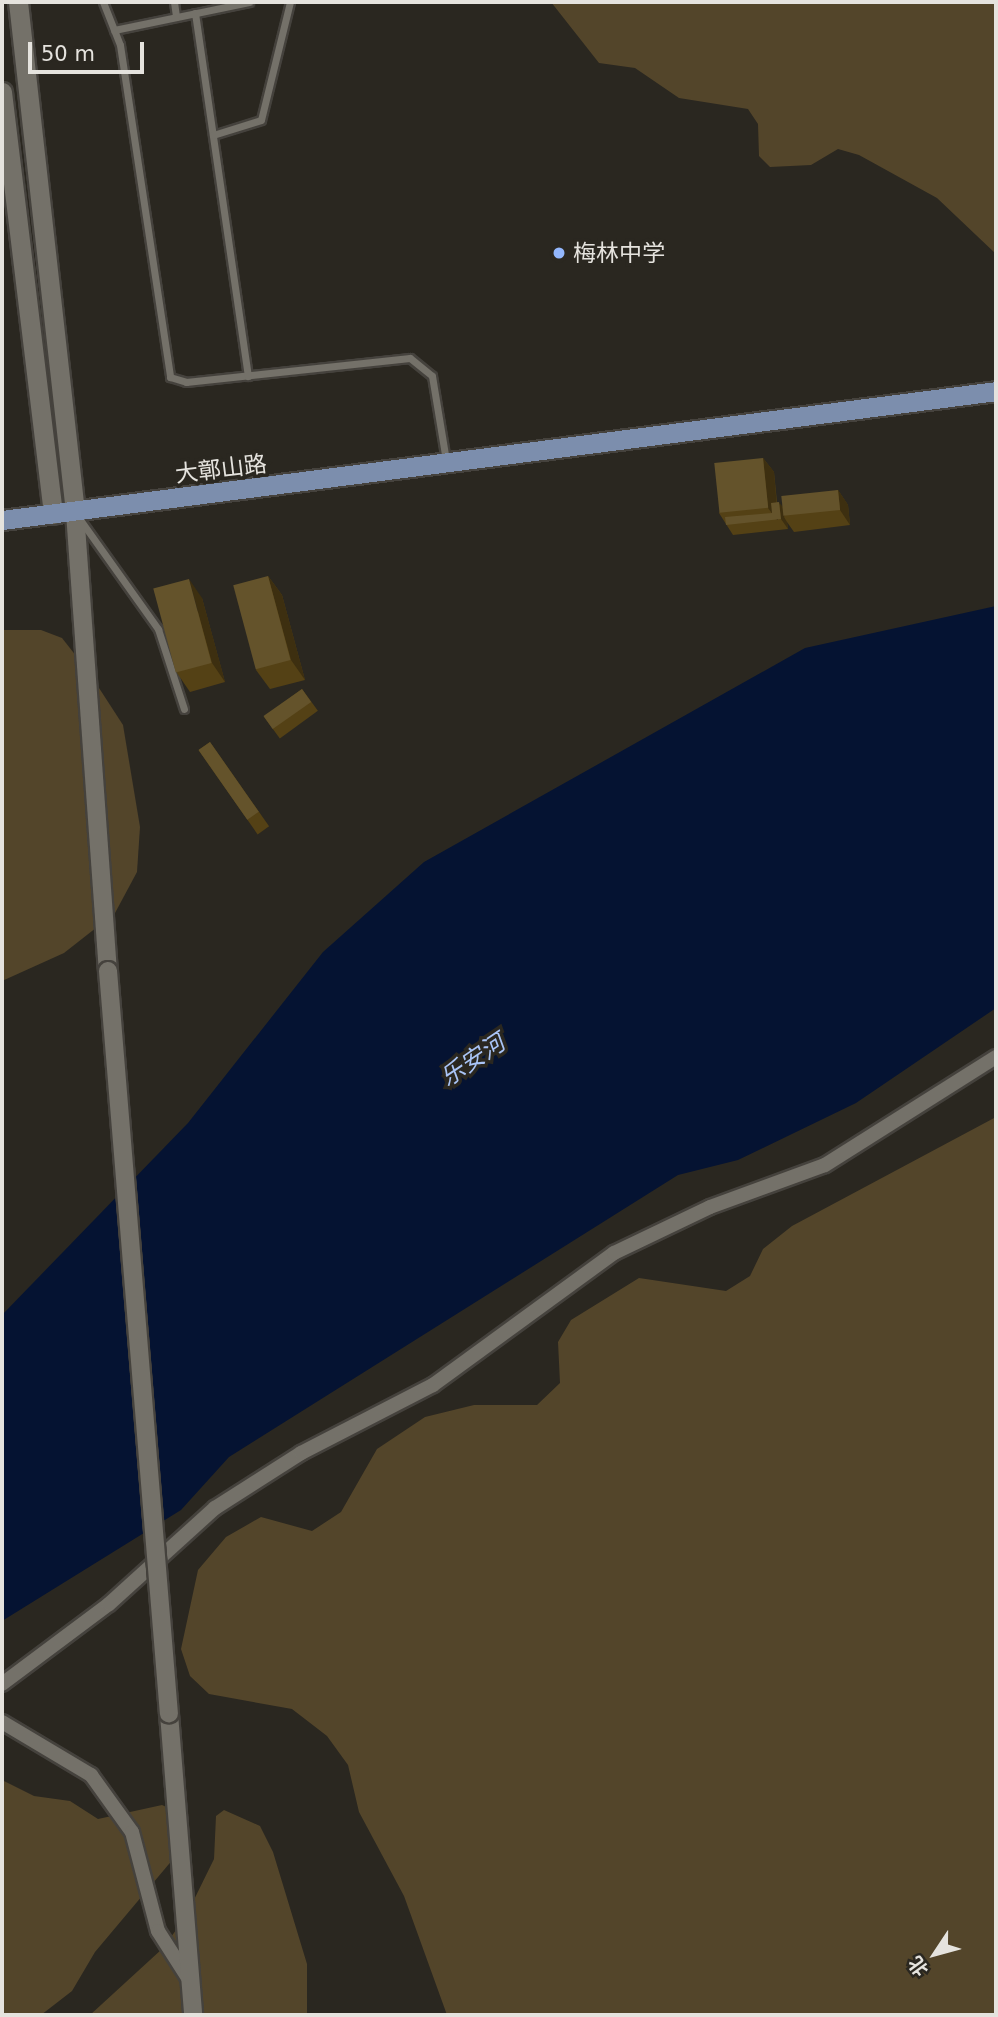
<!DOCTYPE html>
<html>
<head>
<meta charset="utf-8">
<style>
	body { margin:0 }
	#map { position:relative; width:998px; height:2017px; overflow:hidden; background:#2a2720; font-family:"DejaVu Sans","Noto Sans SC",sans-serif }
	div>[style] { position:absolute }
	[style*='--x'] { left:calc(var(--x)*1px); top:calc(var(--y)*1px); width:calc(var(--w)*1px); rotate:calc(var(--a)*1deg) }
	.green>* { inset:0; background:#53452a }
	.water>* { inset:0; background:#051332 }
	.roads { filter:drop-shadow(2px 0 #45423d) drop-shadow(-2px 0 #45423d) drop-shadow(0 2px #45423d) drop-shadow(0 -2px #45423d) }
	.service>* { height:7px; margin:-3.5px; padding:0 3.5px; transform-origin:3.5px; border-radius:3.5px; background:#747169 }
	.minor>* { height:14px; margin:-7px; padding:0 7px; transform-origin:7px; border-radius:7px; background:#747169 }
	.tertiary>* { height:18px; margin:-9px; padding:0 9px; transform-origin:9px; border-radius:9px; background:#747169 }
	.secondary>* { height:19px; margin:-9.5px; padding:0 9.5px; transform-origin:9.5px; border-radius:9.5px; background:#747169 }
	.primary>* { height:19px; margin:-9.5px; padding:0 9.5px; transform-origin:9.5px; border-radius:9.5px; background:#7c8ead }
	.bridges { filter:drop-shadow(2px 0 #45423d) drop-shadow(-2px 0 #45423d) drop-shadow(0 2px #45423d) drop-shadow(0 -2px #45423d) }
	.tertiary-bridge>* { height:18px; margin:-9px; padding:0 9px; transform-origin:9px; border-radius:9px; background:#747169 }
	.wall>* { inset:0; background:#544115; transform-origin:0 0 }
	.shaded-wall>* { inset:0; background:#3d2f10 }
	.building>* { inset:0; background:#64532b; transform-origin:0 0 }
	.dots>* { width:19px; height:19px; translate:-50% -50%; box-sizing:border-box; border:4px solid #2a2720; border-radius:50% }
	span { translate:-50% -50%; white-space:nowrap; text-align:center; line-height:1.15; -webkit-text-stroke:7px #2a2720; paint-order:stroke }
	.poi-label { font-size:23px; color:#e5e3de }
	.left { translate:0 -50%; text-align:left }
	.street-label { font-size:23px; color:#e5e3de }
	.water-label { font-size:24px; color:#a9c4f6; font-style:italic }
	.frame { position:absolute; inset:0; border:4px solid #e5e3de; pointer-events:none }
	.north { position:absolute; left:900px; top:1919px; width:70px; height:70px; -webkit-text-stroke:5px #2a2720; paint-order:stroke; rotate:234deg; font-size:19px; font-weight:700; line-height:28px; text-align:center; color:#e5e3de }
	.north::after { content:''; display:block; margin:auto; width:24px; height:32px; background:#e5e3de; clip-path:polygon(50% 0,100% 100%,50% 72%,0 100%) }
	.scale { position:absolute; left:28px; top:42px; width:116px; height:32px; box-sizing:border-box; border:4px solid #e5e3de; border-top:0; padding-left:9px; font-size:21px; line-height:24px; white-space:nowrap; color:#e5e3de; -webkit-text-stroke:5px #2a2720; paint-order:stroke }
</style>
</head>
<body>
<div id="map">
	<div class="green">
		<i style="clip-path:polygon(551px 2px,996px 2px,996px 254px,937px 198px,859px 155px,838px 149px,811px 165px,770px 167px,759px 156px,758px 124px,748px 109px,679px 98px,635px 68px,599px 63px)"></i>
		<i style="clip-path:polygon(2px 630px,41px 630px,62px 638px,88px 671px,123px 725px,140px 827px,137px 872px,115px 913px,64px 953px,2px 981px)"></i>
		<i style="clip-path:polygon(996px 1117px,996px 2015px,447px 2015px,404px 1896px,359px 1812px,348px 1765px,327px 1736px,292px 1709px,209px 1694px,190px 1676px,181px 1649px,198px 1570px,226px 1537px,261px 1517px,312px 1531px,341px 1512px,377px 1449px,425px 1417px,474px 1405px,537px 1405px,560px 1383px,558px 1342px,571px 1320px,639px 1278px,726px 1291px,750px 1276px,763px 1249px,792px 1226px)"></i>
		<i style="clip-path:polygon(2px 1780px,34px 1796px,70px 1801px,98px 1819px,162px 1805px,182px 1814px,187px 1830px,174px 1858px,95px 1952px,72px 1991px,41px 2015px,2px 2015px)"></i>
		<i style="clip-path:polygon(224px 1810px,260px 1826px,273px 1852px,307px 1964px,307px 2015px,90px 2015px,162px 1949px,185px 1918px,214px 1859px,216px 1816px)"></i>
	</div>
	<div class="water">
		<i style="clip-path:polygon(996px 606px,996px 1008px,856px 1103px,738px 1160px,678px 1175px,229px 1457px,181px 1510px,2px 1621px,2px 1315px,188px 1123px,323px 952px,424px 862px,805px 648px)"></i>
	</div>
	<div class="roads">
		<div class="service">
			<i style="--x:103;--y:2;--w:46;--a:68.4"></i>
			<i style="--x:120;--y:45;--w:336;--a:81.4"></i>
			<i style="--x:170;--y:377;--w:17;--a:17"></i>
			<i style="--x:186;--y:382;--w:225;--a:-6.1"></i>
			<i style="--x:410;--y:358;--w:28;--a:39"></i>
			<i style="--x:432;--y:376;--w:86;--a:80.6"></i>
			<i style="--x:174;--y:2;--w:15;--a:82"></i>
			<i style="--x:195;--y:13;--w:367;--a:81.7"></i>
			<i style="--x:114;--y:30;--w:138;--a:-11.7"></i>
			<i style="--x:213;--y:135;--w:50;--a:-17.4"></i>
			<i style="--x:261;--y:120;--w:122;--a:-76.2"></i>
			<i style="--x:81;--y:521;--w:133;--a:54.5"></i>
			<i style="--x:158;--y:629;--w:84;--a:72"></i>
		</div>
		<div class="minor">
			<i style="--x:2;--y:1684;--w:134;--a:-36.8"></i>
			<i style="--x:109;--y:1604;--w:143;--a:-42.2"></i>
			<i style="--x:215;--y:1508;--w:102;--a:-32.6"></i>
			<i style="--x:301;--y:1453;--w:148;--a:-27.3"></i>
			<i style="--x:433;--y:1385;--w:224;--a:-36.1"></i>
			<i style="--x:614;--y:1253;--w:106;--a:-25.6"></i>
			<i style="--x:710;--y:1207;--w:122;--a:-20.1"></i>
			<i style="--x:825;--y:1165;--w:202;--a:-32.3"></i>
			<i style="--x:2;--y:1722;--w:104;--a:30.8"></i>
			<i style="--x:91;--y:1775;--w:70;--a:54.3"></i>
			<i style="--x:132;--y:1832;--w:102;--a:75.3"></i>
			<i style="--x:158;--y:1931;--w:56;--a:57.4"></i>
		</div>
		<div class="tertiary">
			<i style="--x:75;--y:512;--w:460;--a:85.9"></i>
			<i style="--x:169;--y:1714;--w:302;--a:85.4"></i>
		</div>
		<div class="secondary">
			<i style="--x:18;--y:2;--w:513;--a:83.62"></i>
			<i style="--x:2;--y:92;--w:425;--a:83.1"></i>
		</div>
		<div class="primary">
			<i style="--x:2;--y:520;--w:1002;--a:-7.39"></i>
		</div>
	</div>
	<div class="bridges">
		<div class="tertiary-bridge">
			<i style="--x:108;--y:971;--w:745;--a:85.31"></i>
		</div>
	</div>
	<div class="wall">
		<i style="clip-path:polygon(763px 458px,774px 472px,777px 502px,783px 507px,838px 490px,848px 505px,850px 525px,794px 532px,787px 522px,788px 529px,733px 535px,719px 513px)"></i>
		<i style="clip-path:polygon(268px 576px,282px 595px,305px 680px,270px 689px,256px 670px)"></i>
		<i style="clip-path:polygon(202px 598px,225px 682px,190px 692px,177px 673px)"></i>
		<i style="left:302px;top:689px;width:27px;height:47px;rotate:54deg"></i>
		<i style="left:210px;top:742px;width:103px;height:14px;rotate:55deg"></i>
	</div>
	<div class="shaded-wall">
		<i style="clip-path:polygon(763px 458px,774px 472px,778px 520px,777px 520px,768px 508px)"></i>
		<i style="clip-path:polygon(838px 490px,848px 505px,850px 525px,840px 510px)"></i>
		<i style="clip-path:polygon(779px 502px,786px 512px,784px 517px,787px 522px,788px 529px,781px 519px)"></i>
		<i style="clip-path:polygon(268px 576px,282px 595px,305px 680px,291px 660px)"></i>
		<i style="clip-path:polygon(189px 579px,202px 598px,225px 682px,212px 663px)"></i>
	</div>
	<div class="building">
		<i style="left:763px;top:458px;width:50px;height:49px;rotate:84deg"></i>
		<i style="left:838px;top:490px;width:20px;height:57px;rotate:84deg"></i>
		<i style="clip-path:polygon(779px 502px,781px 519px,726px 525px,725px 517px,772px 513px,771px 503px)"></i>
		<i style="left:268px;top:576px;width:87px;height:36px;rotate:75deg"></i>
		<i style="left:189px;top:579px;width:87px;height:37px;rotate:75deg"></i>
		<i style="left:302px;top:689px;width:16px;height:47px;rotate:55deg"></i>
		<i style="left:210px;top:742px;width:85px;height:14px;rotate:55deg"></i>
	</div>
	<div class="dots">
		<i style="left:559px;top:253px;background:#93b7fd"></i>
	</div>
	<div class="poi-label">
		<span class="left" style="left:573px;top:253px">梅林中学</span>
	</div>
	<div class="street-label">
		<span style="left:221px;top:469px;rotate:-7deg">大鄣山路</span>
	</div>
	<div class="water-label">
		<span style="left:473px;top:1061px;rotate:-34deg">乐安河</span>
	</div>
	<div class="frame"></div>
	<div class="north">北</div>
	<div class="scale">50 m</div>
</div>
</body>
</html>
